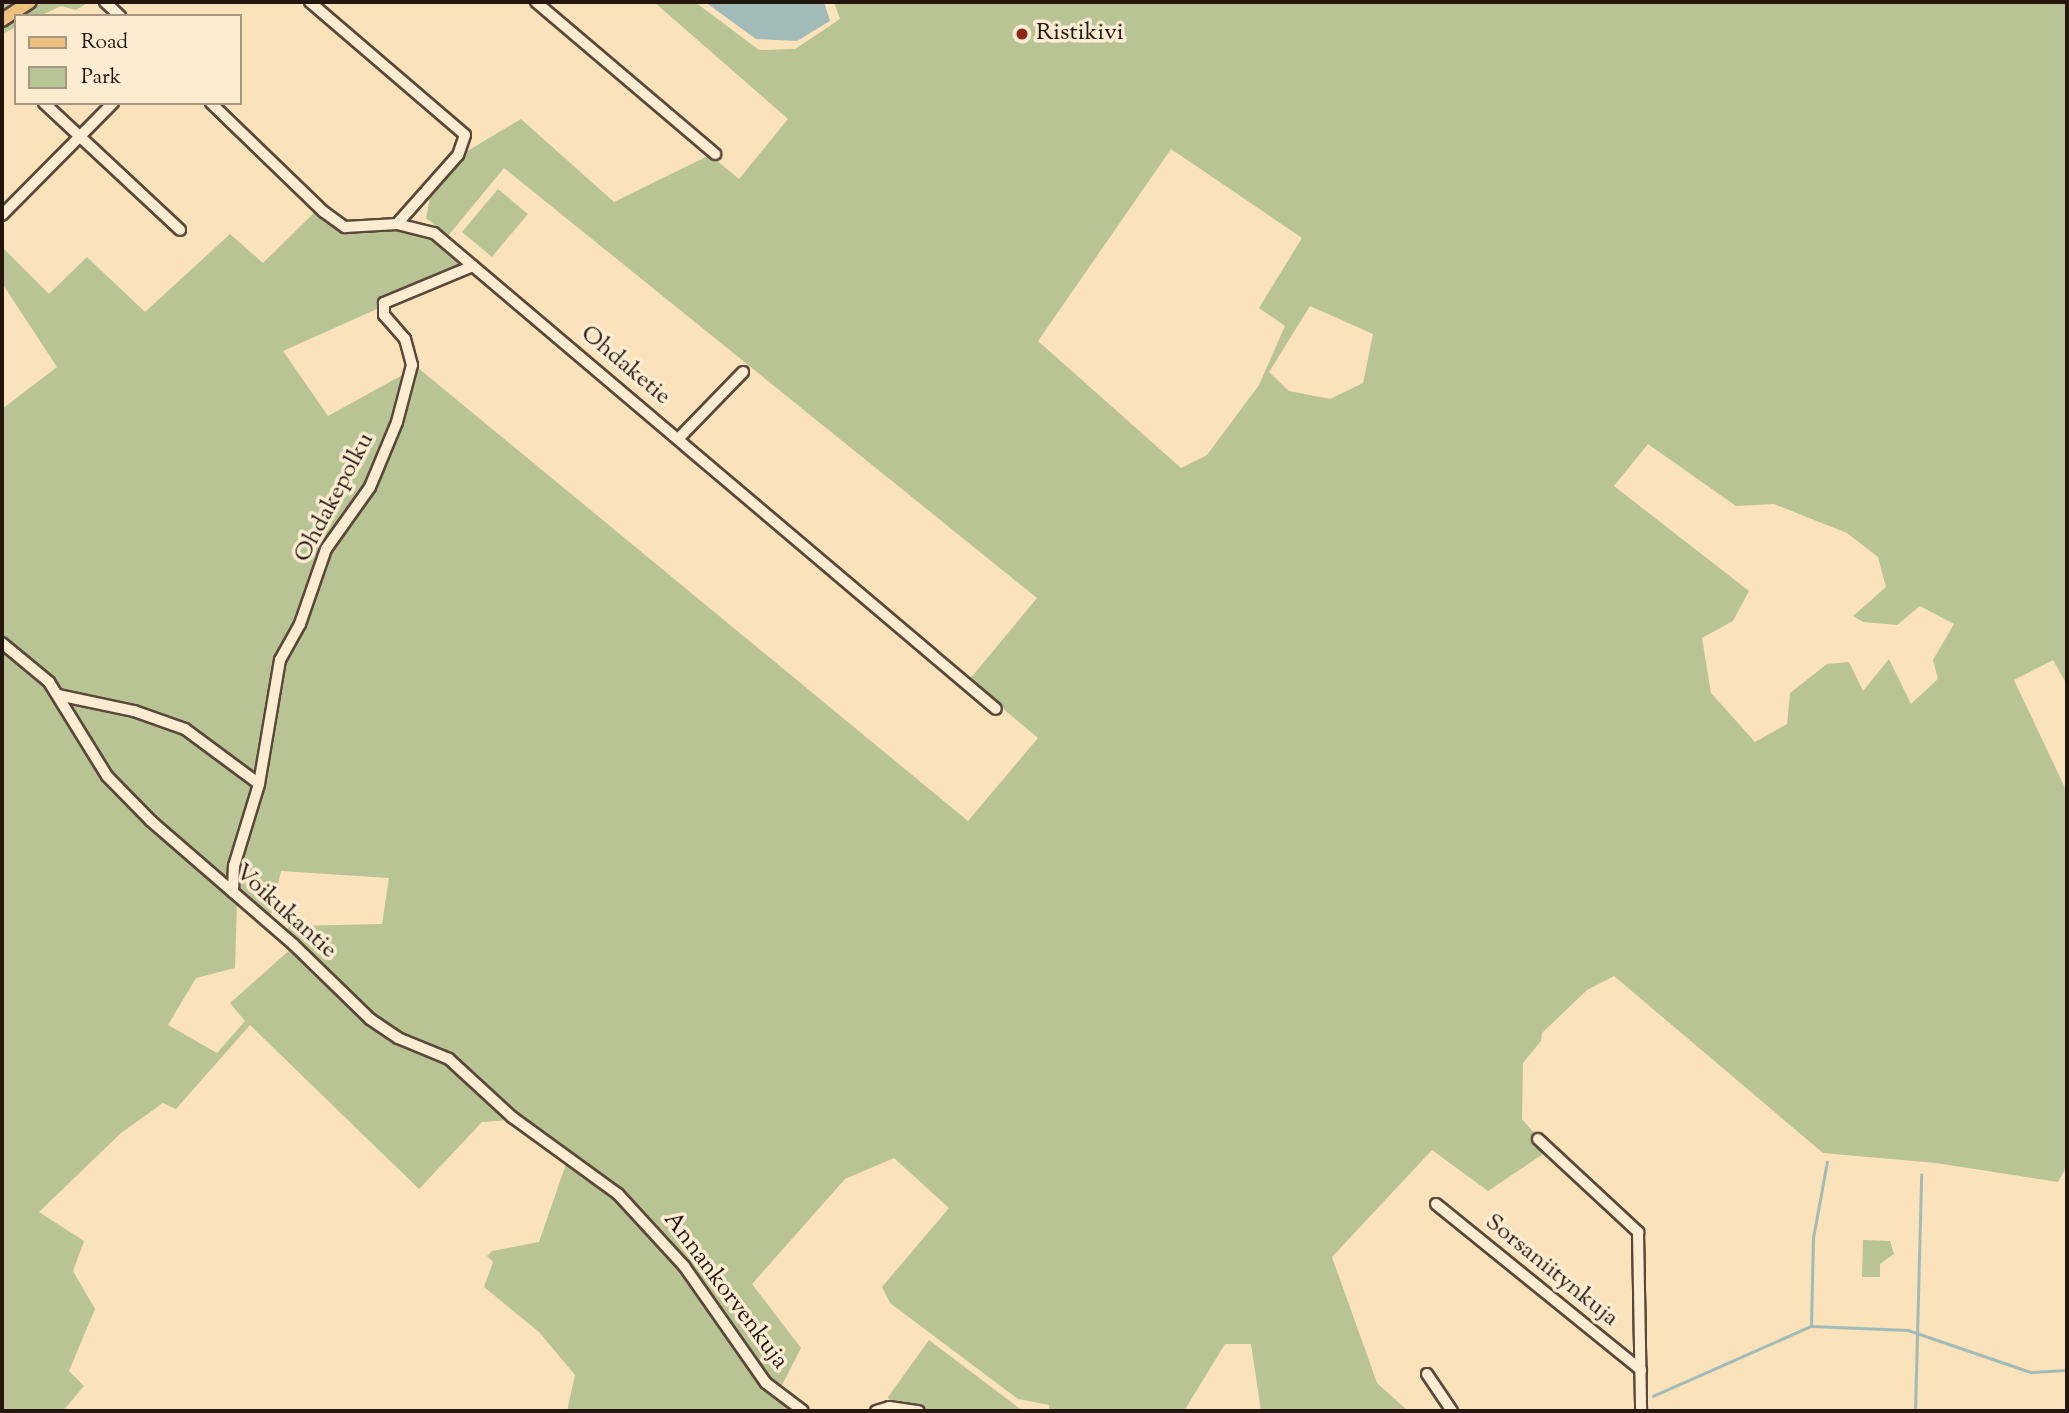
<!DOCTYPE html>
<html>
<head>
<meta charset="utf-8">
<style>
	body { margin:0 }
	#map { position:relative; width:2069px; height:1413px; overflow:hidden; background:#fae2ba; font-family:"Sorts Mill Goudy",serif }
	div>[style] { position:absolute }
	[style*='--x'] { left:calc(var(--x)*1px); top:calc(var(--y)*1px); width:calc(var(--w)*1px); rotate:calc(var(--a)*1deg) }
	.green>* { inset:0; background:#b9c494; transform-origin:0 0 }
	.water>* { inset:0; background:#a1bcb8 }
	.stream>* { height:2.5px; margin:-1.25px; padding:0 1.25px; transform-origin:1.25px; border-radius:1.25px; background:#a1bcb8 }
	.roads { filter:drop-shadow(2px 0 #5a4839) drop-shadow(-2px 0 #5a4839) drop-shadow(0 2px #5a4839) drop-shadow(0 -2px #5a4839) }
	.minor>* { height:10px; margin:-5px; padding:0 5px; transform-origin:5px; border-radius:5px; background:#fcecd2 }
	.major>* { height:12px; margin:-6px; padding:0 6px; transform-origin:6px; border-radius:6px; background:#edc17d }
	.dots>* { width:19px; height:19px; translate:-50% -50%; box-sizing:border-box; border:4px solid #fcecd2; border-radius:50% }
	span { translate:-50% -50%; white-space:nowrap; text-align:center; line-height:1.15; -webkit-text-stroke:7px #fcecd2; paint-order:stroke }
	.poi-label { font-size:24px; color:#24150e }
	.left { translate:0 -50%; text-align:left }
	.street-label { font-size:24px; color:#24150e }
	.frame { position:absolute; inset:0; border:4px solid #24150e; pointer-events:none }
	.legend { position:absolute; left:14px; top:14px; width:228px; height:91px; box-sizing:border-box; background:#fcecd2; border:2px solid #a69684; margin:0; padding:9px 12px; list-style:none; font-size:21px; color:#24150e }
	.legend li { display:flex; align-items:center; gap:14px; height:35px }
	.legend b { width:35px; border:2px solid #a69684 }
</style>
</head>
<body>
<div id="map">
	<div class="green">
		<i style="clip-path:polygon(2px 2px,89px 2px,76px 10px,61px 6px,40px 16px,16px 16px,16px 27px,2px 34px)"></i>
		<i style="clip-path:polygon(evenodd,654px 2px,695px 2px,759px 50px,795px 49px,840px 19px,834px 2px,2067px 2px,2067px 685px,2053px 660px,2014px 680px,2067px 792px,2067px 1166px,2058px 1182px,1936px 1163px,1823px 1153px,1614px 976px,1587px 990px,1542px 1033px,1541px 1041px,1523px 1063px,1522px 1119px,1549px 1150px,1488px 1191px,1432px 1150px,1332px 1257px,1377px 1383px,1408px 1411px,1261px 1411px,1251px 1344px,1225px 1344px,1184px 1411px,1049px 1411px,1049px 1405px,1018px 1399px,890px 1303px,882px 1287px,949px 1208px,894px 1158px,845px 1179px,752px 1284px,801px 1348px,779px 1391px,659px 1229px,620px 1192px,516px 1116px,451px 1056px,399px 1036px,373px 1017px,286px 932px,289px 926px,382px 924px,389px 878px,281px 871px,270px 919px,154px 819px,110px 774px,52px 680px,30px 658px,2px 639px,2px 409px,57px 367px,2px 283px,2px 247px,49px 294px,87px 257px,145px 312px,230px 234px,263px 263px,319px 208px,345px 227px,397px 224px,434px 233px,473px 266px,283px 351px,328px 416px,417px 367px,968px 821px,1038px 738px,969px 680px,1037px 598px,504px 168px,448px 236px,426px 218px,431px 193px,464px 153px,521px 119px,614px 202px,710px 155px,739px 179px,788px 119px,654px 2px,1171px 149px,1302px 238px,1259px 308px,1285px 326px,1259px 385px,1207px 455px,1181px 468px,1038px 341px,1171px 149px,654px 2px,1310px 306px,1373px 334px,1363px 383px,1330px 399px,1289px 391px,1269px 372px,1310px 306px,654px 2px,1648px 444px,1736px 506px,1774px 504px,1847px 533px,1878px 557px,1886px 587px,1853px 616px,1863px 622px,1897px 625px,1920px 606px,1954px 624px,1933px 660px,1938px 679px,1911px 704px,1889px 659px,1863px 691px,1849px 662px,1827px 664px,1790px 693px,1787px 724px,1755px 742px,1711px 693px,1702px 638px,1733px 621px,1749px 591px,1614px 486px,1648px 444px)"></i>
		<i style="left:498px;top:189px;width:39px;height:56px;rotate:40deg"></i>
		<i style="clip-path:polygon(2px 646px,47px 685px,105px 778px,237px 900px,235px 968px,196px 978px,168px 1025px,217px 1053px,245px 1021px,230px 1003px,293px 947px,369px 1022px,447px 1061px,511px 1120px,482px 1122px,419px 1189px,250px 1025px,176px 1109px,163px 1103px,121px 1133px,39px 1212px,84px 1241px,73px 1271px,95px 1309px,69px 1371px,84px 1386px,63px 1411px,2px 1411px)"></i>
		<i style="clip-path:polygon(567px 1161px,616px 1196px,682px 1269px,742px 1359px,778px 1398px,798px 1411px,567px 1411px,575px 1375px,539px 1332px,484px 1287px,493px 1262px,487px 1256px,492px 1251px,539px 1242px)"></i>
		<i style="clip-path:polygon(1863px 1240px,1890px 1241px,1894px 1254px,1880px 1264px,1880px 1277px,1862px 1277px)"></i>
		<i style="clip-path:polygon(929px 1340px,1023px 1411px,941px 1411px,891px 1404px,888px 1397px)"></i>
	</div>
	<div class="water">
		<i style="clip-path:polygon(705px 2px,824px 2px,830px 21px,797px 41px,756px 39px)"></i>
	</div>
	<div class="stream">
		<i style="--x:1811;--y:1326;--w:88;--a:-88.7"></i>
		<i style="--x:1813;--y:1238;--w:77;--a:-79.6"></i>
		<i style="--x:1653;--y:1396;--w:173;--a:-23.9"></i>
		<i style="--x:1811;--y:1326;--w:97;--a:2.4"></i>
		<i style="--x:1908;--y:1330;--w:130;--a:18.9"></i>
		<i style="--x:2031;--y:1372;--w:36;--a:-3"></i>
		<i style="--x:1915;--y:1411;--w:236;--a:-88.5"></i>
	</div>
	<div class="roads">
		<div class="minor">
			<i style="--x:105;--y:2;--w:21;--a:43"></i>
			<i style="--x:310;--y:2;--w:204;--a:40.6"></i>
			<i style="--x:465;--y:135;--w:21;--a:109"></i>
			<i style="--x:458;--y:155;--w:92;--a:131.5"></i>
			<i style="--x:536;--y:2;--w:235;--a:40.3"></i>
			<i style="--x:44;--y:103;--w:186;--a:43"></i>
			<i style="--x:211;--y:103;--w:157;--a:44"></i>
			<i style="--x:324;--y:212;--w:26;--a:36"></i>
			<i style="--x:345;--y:227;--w:52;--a:-3.3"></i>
			<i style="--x:397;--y:224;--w:38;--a:14"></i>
			<i style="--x:434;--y:233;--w:736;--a:40.26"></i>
			<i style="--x:2;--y:215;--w:158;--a:-45.3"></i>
			<i style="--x:679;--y:438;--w:92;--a:-45.9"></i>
			<i style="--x:2;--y:643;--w:61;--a:39.7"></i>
			<i style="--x:49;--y:682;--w:110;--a:58.3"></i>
			<i style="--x:107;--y:776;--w:63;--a:45.6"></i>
			<i style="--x:151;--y:821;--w:189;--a:40.9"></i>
			<i style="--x:294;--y:945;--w:106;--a:44.2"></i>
			<i style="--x:370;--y:1019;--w:34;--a:34"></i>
			<i style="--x:398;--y:1038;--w:55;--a:22.4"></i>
			<i style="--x:449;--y:1059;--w:86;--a:42.6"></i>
			<i style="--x:512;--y:1117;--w:131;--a:36"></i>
			<i style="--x:618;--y:1194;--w:98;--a:47.5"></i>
			<i style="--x:684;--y:1266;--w:143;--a:55"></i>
			<i style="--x:766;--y:1383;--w:46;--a:37.1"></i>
			<i style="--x:58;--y:695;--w:78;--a:11.9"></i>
			<i style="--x:134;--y:711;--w:54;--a:19.4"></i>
			<i style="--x:185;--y:729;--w:92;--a:36.6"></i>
			<i style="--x:233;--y:892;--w:26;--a:-88"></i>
			<i style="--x:234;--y:866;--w:86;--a:-73"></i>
			<i style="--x:259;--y:784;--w:126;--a:-80.4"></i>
			<i style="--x:280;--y:660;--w:41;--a:-60.9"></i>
			<i style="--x:300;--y:624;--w:79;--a:-70.9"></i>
			<i style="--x:326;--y:549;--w:76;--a:-54.6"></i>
			<i style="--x:370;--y:487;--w:70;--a:-67.4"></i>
			<i style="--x:397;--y:422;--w:59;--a:-75.3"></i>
			<i style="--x:412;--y:365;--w:27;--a:-105"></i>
			<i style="--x:405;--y:339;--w:32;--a:-131"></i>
			<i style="--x:384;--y:315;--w:12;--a:-90"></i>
			<i style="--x:384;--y:303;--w:96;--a:-22.6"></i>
			<i style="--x:1538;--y:1139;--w:137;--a:42.9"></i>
			<i style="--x:1638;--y:1232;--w:179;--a:89"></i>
			<i style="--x:1436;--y:1204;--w:264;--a:39"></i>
			<i style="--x:1427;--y:1374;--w:45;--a:56"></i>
			<i style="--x:876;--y:1411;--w:14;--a:-17"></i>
			<i style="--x:889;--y:1407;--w:30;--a:8"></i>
		</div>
		<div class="major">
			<i style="--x:2;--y:20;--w:33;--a:-33"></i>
		</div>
	</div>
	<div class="dots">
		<i style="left:1022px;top:34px;background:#8f2418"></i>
	</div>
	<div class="poi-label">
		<span class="left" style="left:1036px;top:34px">Ristikivi</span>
	</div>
	<div class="street-label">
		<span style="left:625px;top:366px;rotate:40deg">Ohdaketie</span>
		<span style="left:335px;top:498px;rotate:-62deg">Ohdakepolku</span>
		<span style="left:285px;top:912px;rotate:42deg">Voikukantie</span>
		<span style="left:1551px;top:1271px;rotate:39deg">Sorsaniitynkuja</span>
		<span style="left:725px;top:1291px;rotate:53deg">Annankorvenkuja</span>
	</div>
	<div class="frame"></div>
	<ul class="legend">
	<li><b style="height:9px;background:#edc17d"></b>Road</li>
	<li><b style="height:19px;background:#b9c494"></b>Park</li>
	</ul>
</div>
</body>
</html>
